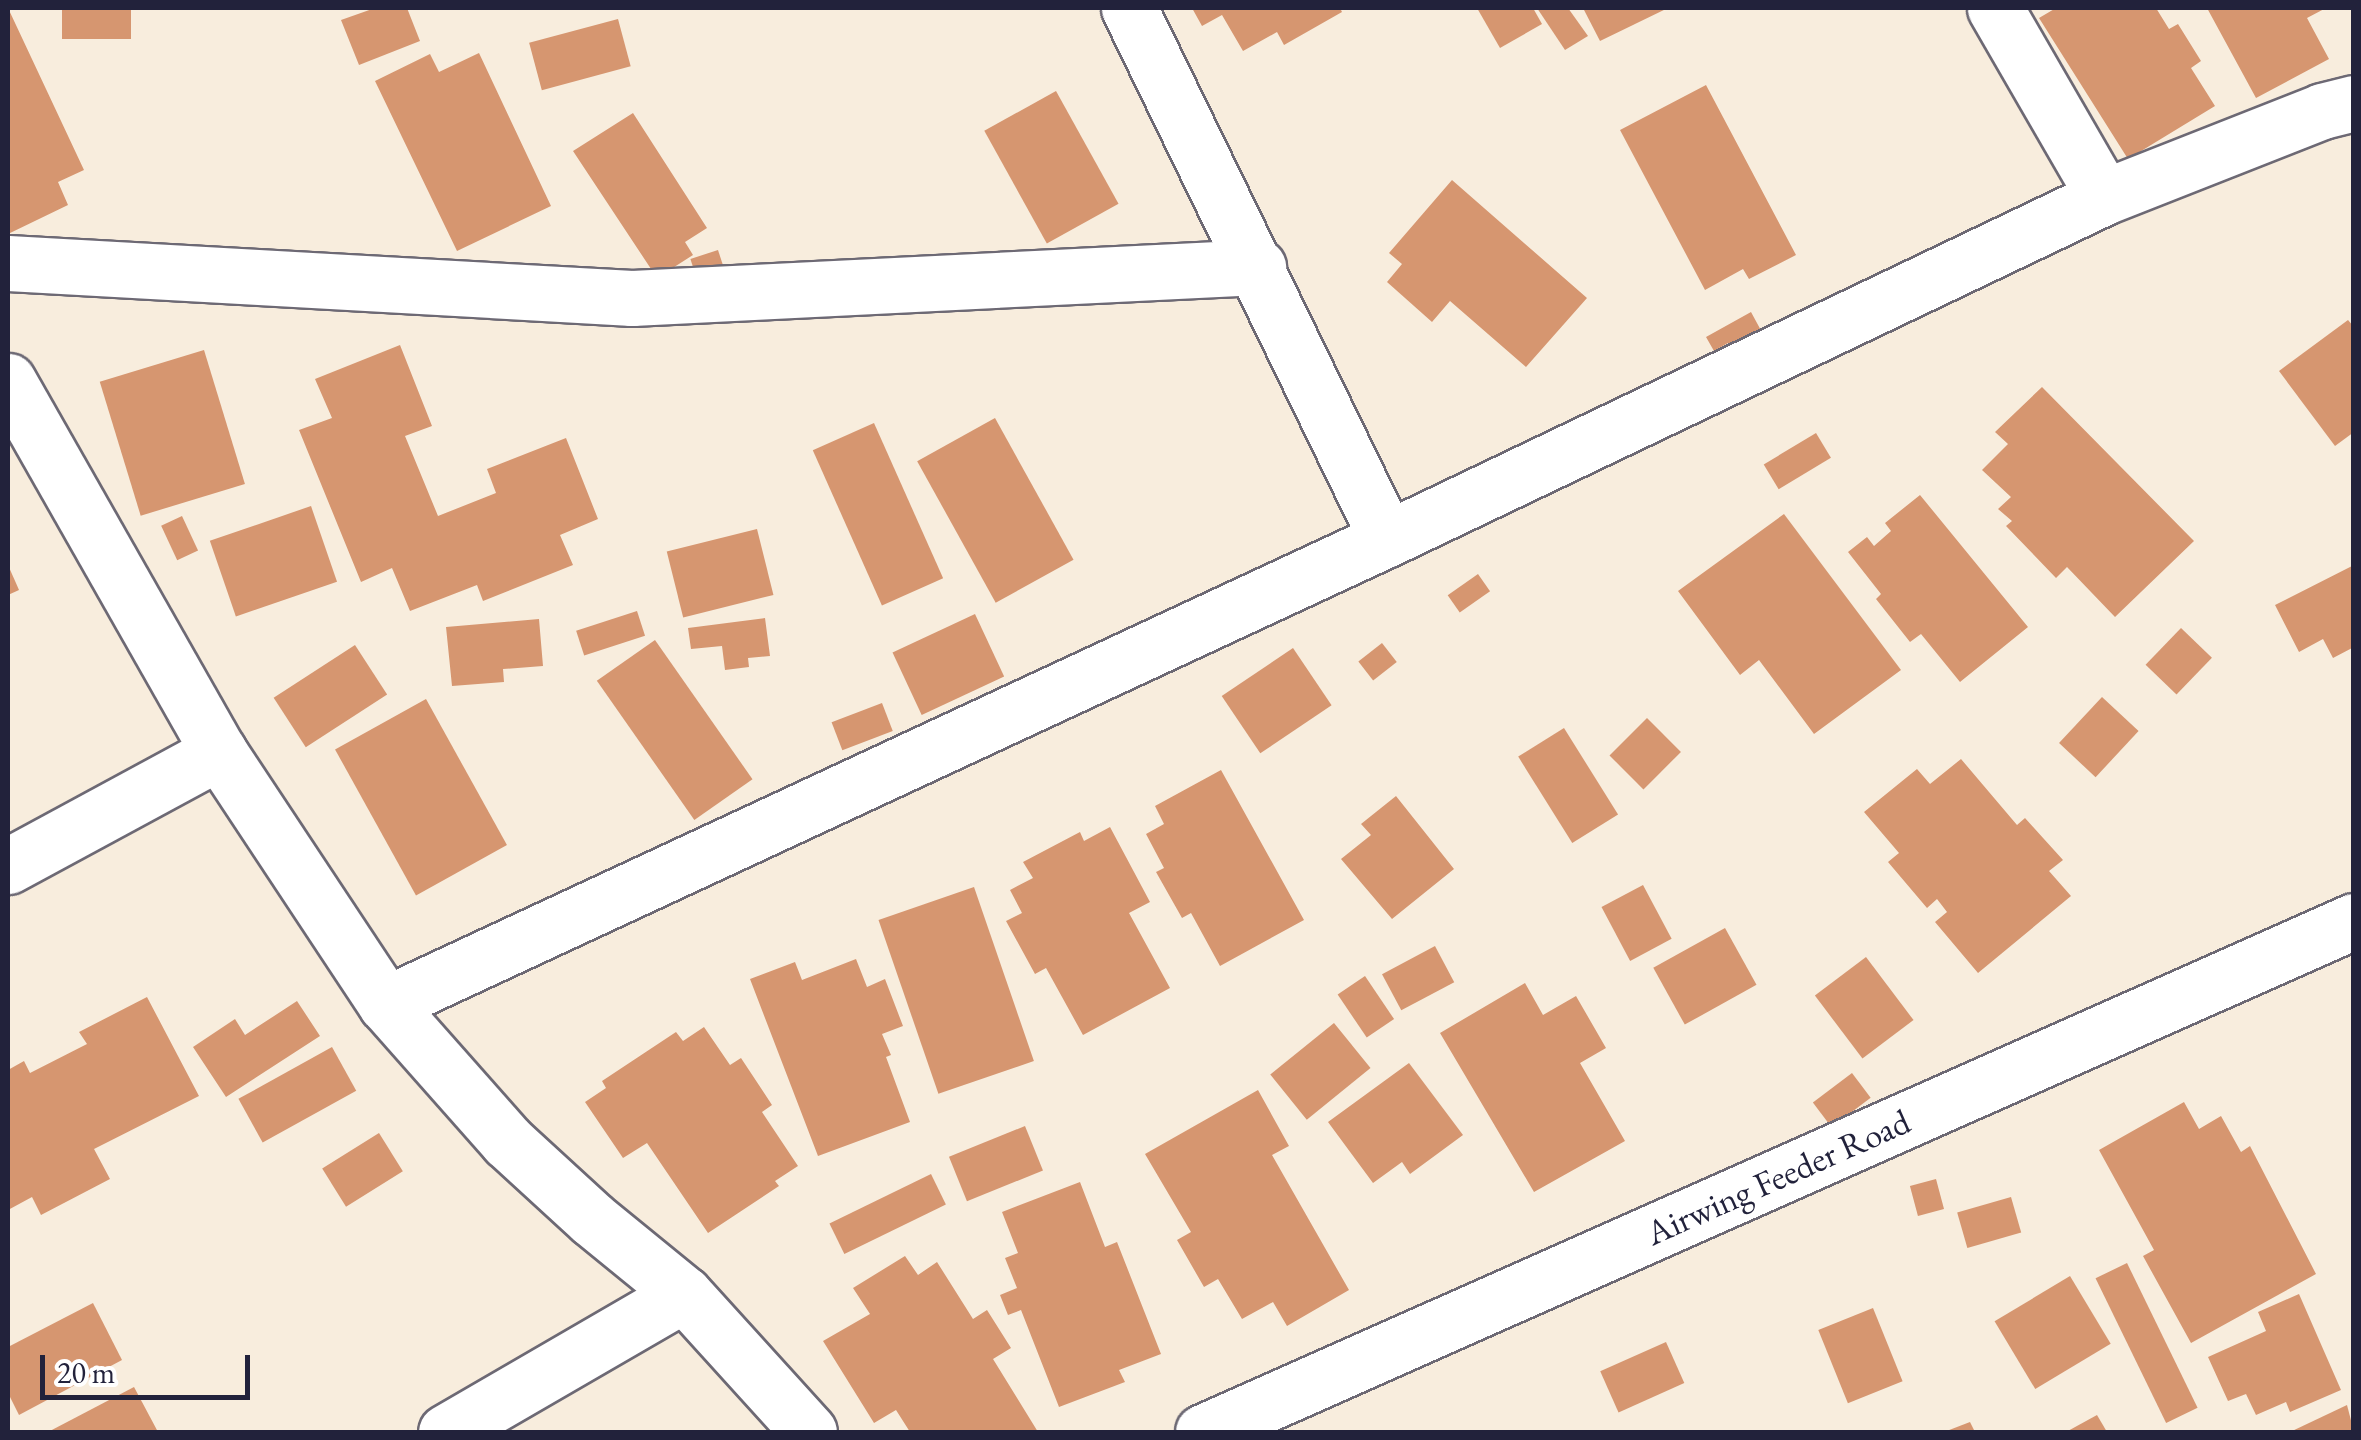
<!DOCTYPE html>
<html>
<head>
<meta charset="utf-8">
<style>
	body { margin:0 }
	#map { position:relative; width:2361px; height:1440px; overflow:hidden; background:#f8eddd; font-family:"EB Garamond",serif }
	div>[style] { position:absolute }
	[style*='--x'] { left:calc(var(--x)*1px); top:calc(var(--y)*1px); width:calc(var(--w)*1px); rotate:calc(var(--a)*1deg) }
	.building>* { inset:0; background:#d69670; transform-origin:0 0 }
	.roads { filter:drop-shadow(2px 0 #6d6974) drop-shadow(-2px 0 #6d6974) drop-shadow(0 2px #6d6974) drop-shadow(0 -2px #6d6974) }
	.minor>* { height:55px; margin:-27.5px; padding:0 27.5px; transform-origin:27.5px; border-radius:27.5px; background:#fff }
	span { translate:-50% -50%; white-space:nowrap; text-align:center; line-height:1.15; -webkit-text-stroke:8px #fff; paint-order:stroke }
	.street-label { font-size:35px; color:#22223b }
	.frame { position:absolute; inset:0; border:10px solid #22223b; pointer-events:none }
	.scale { position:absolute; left:40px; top:1355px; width:210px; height:45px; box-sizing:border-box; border:5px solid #22223b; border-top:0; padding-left:12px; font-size:30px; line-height:35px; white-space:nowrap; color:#22223b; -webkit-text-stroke:8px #fff; paint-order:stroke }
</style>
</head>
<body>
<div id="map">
	<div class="building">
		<i style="clip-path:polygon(8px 8px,84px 170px,58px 182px,68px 205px,8px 234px)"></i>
		<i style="left:62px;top:8px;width:69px;height:31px"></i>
		<i style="clip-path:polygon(375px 8px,407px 8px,420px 41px,359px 65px,341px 20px)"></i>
		<i style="clip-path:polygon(1192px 8px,1340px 8px,1342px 12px,1284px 45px,1277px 32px,1243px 51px,1222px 15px,1202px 26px)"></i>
		<i style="clip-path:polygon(1477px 8px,1533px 8px,1542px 24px,1500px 48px)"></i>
		<i style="clip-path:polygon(1537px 8px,1568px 8px,1588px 36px,1565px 50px)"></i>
		<i style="clip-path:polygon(1583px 8px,1668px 8px,1600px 41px)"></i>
		<i style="clip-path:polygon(2056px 8px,2156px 8px,2169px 29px,2178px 24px,2201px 61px,2191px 68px,2215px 106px,2128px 159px,2039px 18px)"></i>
		<i style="clip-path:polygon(2207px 8px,2326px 8px,2307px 18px,2329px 59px,2256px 98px)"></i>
		<i style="left:618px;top:19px;width:49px;height:92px;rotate:75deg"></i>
		<i style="clip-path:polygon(479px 53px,551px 206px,457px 251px,375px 81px,430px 54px,439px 72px)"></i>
		<i style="clip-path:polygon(1706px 85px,1796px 255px,1749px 279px,1743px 269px,1705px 290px,1620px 130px)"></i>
		<i style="left:1056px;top:91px;width:129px;height:82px;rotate:61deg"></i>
		<i style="clip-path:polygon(633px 113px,707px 228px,685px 242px,693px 255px,657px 278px,573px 151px)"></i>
		<i style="clip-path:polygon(1452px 180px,1587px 298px,1526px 367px,1450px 301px,1432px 322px,1387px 282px,1402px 264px,1389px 253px)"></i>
		<i style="left:718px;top:250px;width:35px;height:29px;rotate:72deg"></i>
		<i style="clip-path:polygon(1751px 312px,1770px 347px,1734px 353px,1728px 343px,1714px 351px,1706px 337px)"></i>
		<i style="clip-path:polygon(2348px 320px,2354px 327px,2354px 432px,2335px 446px,2279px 371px)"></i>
		<i style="clip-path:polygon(400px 345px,432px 426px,405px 436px,438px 516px,496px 493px,487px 469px,566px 438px,598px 519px,560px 535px,573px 565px,483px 601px,477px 585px,410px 611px,392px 568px,361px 582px,299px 430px,332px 418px,315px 379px)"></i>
		<i style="left:204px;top:350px;width:140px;height:109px;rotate:73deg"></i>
		<i style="clip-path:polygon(2042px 387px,2194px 541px,2115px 617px,2067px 567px,2056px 578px,2006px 526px,2012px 521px,1998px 509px,2011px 497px,1982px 470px,2008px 444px,1995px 432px)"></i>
		<i style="left:995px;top:418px;width:162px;height:89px;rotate:61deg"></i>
		<i style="left:874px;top:423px;width:170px;height:67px;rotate:66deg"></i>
		<i style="left:1816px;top:433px;width:29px;height:61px;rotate:59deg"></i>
		<i style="clip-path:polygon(1920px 495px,2028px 627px,1960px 682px,1921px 634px,1910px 642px,1876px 599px,1881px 594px,1848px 552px,1867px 537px,1874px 546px,1891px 531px,1885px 523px)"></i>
		<i style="left:311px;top:506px;width:80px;height:107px;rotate:71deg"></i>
		<i style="clip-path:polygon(1784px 514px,1901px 670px,1814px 734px,1759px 660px,1740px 675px,1678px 591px)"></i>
		<i style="left:182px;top:516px;width:38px;height:23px;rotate:65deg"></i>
		<i style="left:757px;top:529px;width:68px;height:93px;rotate:76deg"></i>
		<i style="clip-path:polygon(8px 565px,19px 590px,8px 595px)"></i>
		<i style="clip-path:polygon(2354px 565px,2354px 647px,2333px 658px,2323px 639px,2299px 652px,2275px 605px)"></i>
		<i style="left:1478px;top:574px;width:21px;height:37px;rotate:55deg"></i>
		<i style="left:637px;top:611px;width:26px;height:64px;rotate:72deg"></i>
		<i style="left:975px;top:614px;width:69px;height:91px;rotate:65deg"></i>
		<i style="clip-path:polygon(765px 618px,770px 656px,748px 658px,749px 667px,725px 670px,722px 646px,691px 649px,688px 628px)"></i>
		<i style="clip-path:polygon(539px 619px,543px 666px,503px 669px,504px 682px,452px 686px,446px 627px)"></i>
		<i style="left:2181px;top:628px;width:43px;height:51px;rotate:44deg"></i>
		<i style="left:655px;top:640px;width:170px;height:71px;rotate:55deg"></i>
		<i style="left:1382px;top:643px;width:24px;height:30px;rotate:52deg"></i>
		<i style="left:355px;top:645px;width:59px;height:97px;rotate:57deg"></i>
		<i style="left:1293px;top:648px;width:69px;height:86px;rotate:56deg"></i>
		<i style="left:2102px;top:697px;width:50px;height:63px;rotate:43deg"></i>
		<i style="left:426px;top:699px;width:167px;height:104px;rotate:61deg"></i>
		<i style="left:882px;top:703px;width:30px;height:54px;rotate:69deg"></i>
		<i style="left:1647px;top:718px;width:48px;height:53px;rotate:45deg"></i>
		<i style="left:1564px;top:728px;width:102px;height:54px;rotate:58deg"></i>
		<i style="clip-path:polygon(1961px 759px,2017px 825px,2025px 818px,2063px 860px,2049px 871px,2071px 896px,1978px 973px,1935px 922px,1947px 912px,1937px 899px,1927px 908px,1888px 862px,1899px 853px,1864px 812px,1917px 769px,1930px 784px)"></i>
		<i style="clip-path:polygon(1221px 770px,1304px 920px,1220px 966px,1191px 913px,1182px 918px,1156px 872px,1164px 868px,1146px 834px,1164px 824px,1155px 806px)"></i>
		<i style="clip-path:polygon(1396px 796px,1454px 869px,1392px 919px,1341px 859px,1371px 835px,1361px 824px)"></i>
		<i style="clip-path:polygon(1110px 827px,1150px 902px,1129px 913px,1170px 988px,1083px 1035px,1046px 968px,1035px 974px,1006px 921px,1022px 913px,1010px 890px,1033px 878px,1023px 862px,1080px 832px,1084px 841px)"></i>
		<i style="left:1643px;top:885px;width:61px;height:47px;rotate:62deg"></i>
		<i style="left:974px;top:887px;width:184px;height:101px;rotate:71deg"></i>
		<i style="left:1725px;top:928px;width:65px;height:82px;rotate:61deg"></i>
		<i style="left:1435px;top:946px;width:41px;height:60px;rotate:62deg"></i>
		<i style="left:1866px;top:957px;width:79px;height:64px;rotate:53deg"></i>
		<i style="clip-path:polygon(856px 959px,867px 987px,885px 979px,903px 1026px,882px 1034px,891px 1055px,886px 1057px,910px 1122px,818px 1156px,750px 979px,795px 962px,802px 980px)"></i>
		<i style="left:1365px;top:976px;width:52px;height:33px;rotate:56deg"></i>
		<i style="clip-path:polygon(1525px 983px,1543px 1015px,1576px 996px,1606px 1048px,1580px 1063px,1625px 1141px,1534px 1192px,1440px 1033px)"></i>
		<i style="clip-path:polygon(147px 997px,199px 1096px,94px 1149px,110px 1179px,41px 1215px,32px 1197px,8px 1210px,8px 1070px,24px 1061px,30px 1073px,87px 1044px,79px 1032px)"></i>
		<i style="clip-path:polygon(297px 1001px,320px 1036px,226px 1097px,193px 1047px,235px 1019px,245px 1035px)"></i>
		<i style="left:1334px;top:1023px;width:58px;height:82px;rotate:51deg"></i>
		<i style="clip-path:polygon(704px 1027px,730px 1065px,741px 1058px,772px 1105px,762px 1112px,798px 1166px,775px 1181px,779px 1186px,708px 1233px,647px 1143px,623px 1158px,585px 1102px,606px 1088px,602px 1081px,676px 1032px,683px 1041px)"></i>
		<i style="left:332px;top:1047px;width:50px;height:107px;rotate:61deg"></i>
		<i style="clip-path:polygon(1409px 1063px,1463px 1135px,1410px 1174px,1402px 1162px,1373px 1183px,1328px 1122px)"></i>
		<i style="left:1852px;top:1073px;width:31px;height:49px;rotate:53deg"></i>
		<i style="clip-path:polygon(1258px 1090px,1289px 1146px,1272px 1155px,1349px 1290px,1287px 1326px,1273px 1302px,1242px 1319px,1218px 1279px,1204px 1287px,1177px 1240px,1191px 1232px,1145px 1154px)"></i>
		<i style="clip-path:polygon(2184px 1102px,2199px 1129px,2221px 1116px,2241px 1152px,2250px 1146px,2316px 1274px,2191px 1343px,2143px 1256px,2154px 1250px,2099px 1150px)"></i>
		<i style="left:1025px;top:1126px;width:48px;height:82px;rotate:68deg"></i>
		<i style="left:379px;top:1133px;width:45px;height:67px;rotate:58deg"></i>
		<i style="left:931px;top:1174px;width:34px;height:113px;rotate:64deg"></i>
		<i style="left:1936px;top:1179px;width:31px;height:27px;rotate:75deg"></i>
		<i style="clip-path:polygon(1080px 1182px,1105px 1247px,1117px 1242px,1161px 1354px,1119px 1370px,1125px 1382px,1059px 1407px,1021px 1310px,1008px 1315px,1000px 1295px,1017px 1288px,1005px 1258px,1018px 1253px,1002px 1212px)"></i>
		<i style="left:2011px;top:1197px;width:37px;height:56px;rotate:74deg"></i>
		<i style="clip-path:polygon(905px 1256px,918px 1275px,937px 1262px,973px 1319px,987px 1310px,1011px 1348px,993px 1359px,1038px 1432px,910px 1432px,896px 1410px,874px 1423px,823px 1341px,870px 1314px,853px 1288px)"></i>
		<i style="left:2127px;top:1263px;width:161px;height:35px;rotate:64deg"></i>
		<i style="left:2070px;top:1276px;width:79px;height:88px;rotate:59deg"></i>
		<i style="clip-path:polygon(2299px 1294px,2341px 1390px,2290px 1412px,2286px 1402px,2256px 1415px,2246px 1394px,2228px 1401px,2208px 1357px,2266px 1331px,2258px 1312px)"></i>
		<i style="clip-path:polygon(93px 1303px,122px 1360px,19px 1415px,8px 1393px,8px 1347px)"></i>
		<i style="left:1873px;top:1308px;width:79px;height:59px;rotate:68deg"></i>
		<i style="left:1666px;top:1342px;width:45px;height:72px;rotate:66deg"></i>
		<i style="clip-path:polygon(134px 1387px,158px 1432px,48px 1432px)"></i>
		<i style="clip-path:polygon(2347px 1405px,2354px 1432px,2290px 1432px)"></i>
		<i style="clip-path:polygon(2097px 1415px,2107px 1432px,2066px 1432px)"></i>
		<i style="clip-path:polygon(1970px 1422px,1975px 1432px,1944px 1432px)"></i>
	</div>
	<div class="roads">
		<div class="minor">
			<i style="--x:1129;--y:8;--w:590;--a:64.09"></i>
			<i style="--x:1995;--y:8;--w:218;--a:60"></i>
			<i style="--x:8;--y:263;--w:625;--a:3.21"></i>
			<i style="--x:632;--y:298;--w:627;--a:-2.84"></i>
			<i style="--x:8;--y:381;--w:427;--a:60.4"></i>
			<i style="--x:219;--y:752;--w:302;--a:56.5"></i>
			<i style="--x:386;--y:1004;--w:183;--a:48.5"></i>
			<i style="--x:507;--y:1141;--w:115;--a:42.5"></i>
			<i style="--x:592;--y:1219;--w:119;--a:39.2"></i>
			<i style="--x:684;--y:1294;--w:186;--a:47.8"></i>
			<i style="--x:8;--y:866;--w:240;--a:-28.4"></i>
			<i style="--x:386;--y:1004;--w:1104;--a:-24.92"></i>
			<i style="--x:1387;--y:539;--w:794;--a:-25.5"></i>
			<i style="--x:2104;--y:197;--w:234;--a:-21.5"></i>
			<i style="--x:2322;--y:111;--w:33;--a:-14"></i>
			<i style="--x:446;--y:1432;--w:275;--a:-30.1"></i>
			<i style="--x:1203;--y:1432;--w:1259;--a:-23.94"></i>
		</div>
	</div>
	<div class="street-label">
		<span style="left:1778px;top:1177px;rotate:-24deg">Airwing Feeder Road</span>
	</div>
	<div class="frame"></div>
	<div class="scale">20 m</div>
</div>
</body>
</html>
